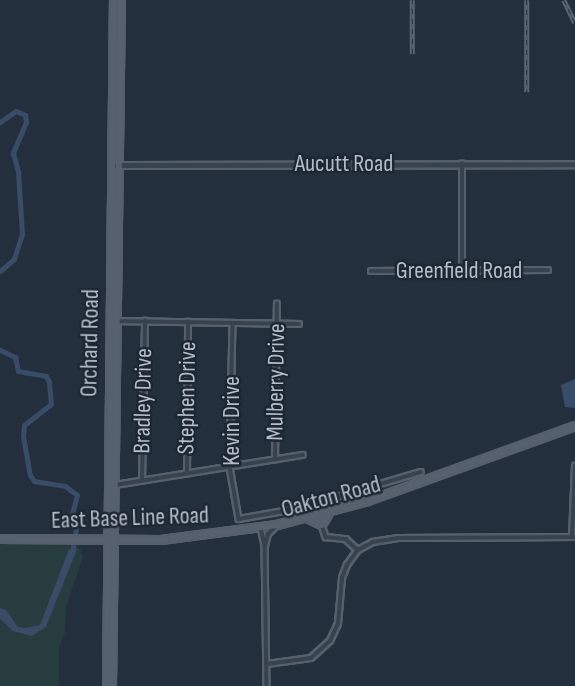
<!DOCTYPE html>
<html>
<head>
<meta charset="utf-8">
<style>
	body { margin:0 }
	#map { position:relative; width:575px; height:686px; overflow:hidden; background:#242f3e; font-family:"Sofia Sans Condensed",sans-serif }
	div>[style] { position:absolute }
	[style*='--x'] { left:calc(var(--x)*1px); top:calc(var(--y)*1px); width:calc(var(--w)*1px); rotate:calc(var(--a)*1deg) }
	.green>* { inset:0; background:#263c3f }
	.water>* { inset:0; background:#394c67 }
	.river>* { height:5px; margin:-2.5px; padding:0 2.5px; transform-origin:2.5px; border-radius:2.5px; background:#394c67 }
	.roads { filter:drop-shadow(2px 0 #565f6c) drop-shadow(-2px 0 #565f6c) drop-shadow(0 2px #565f6c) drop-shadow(0 -2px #565f6c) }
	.minor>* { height:3.5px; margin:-1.75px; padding:0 1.75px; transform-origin:1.75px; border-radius:1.75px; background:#38414e }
	.tertiary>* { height:4.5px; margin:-2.25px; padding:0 2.25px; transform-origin:2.25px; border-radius:2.25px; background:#38414e }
	.primary>* { height:6px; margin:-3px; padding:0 3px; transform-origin:3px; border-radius:3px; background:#56606e }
	.rail>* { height:4.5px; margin-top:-2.25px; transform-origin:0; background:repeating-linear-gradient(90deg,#1d2633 0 5px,#5a6575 0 10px); box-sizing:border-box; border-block:2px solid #5a6575 }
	span { translate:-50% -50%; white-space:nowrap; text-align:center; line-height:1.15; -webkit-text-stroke:5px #1d2633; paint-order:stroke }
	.street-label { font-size:24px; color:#b4bcc9 }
</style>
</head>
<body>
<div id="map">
	<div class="green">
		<i style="clip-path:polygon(0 543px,77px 546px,81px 551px,83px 557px,66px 607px,65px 633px,59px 647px,59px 686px,0 686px)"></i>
	</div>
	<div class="water">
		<i style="clip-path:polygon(575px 379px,575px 408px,565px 407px,561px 385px)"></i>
		<i style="clip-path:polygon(69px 549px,77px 549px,46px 627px,32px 636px,13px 631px,0 619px,0 608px,6px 610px,18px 627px,25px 628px,40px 625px)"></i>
	</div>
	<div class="river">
		<i style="--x:0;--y:122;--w:19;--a:-35"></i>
		<i style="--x:16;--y:111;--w:10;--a:24"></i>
		<i style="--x:25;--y:115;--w:7;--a:82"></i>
		<i style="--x:26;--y:122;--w:34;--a:113"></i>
		<i style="--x:13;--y:153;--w:20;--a:75"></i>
		<i style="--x:18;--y:172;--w:62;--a:86.3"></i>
		<i style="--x:22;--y:234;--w:26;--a:108"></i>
		<i style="--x:14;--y:259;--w:18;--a:139"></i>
		<i style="--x:0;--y:350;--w:17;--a:25"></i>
		<i style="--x:15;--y:357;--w:14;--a:78"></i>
		<i style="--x:18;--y:371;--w:28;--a:10"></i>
		<i style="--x:46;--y:376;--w:7;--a:63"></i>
		<i style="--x:49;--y:382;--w:22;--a:85"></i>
		<i style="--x:51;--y:404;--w:34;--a:142"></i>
		<i style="--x:24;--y:425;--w:11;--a:95"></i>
		<i style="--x:23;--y:436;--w:40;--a:80"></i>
		<i style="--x:30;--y:475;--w:7;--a:56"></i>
		<i style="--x:34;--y:481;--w:31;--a:9"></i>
		<i style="--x:65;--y:486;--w:15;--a:37"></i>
		<i style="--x:77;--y:495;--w:24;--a:105"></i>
		<i style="--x:71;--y:518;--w:11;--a:63"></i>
		<i style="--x:76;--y:528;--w:26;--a:99"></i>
	</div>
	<div class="roads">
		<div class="minor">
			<i style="--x:371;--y:271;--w:177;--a:-0.3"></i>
			<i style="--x:462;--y:271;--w:107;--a:-90"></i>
			<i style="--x:116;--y:321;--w:183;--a:0.9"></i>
			<i style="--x:233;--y:323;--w:144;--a:91.2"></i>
			<i style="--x:230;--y:467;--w:53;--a:80.2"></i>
			<i style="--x:239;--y:519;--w:58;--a:-10"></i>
			<i style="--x:296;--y:509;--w:130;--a:-16.5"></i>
			<i style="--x:275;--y:460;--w:156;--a:-89.3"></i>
			<i style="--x:187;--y:474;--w:152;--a:-89.6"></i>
			<i style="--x:142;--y:481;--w:160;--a:-88.9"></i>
			<i style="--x:115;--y:485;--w:190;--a:-9.1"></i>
			<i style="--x:322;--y:525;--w:13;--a:72"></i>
			<i style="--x:326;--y:537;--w:20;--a:6"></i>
			<i style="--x:346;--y:539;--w:16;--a:43"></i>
			<i style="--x:261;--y:528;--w:18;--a:77"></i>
			<i style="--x:265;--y:546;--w:140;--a:89.2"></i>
			<i style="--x:572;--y:537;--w:71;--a:-87.6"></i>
			<i style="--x:265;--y:546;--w:12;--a:-76"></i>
			<i style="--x:268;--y:534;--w:10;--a:-45"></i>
			<i style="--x:267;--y:664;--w:44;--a:-7.8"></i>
			<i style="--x:311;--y:658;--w:25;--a:-42"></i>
			<i style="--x:330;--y:641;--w:19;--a:-65"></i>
			<i style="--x:338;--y:624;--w:46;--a:-85"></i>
			<i style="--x:342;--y:578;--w:14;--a:-69"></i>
			<i style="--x:347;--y:565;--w:19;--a:-54"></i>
			<i style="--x:358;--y:550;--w:17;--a:-28"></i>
			<i style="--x:373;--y:542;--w:25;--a:-9"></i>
			<i style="--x:398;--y:538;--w:177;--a:-0.3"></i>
		</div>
		<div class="tertiary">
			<i style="--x:117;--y:165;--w:458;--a:-0.1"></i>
		</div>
		<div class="primary">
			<i style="--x:309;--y:519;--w:14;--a:25"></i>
			<i style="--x:322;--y:525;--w:14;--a:-60"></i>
			<i style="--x:0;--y:539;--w:161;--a:0.4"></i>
			<i style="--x:161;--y:540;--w:117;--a:-7.4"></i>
			<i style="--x:277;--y:525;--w:94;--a:-14.8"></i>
			<i style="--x:368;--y:501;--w:220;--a:-19.9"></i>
			<i style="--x:107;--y:686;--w:686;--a:-89.42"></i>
			<i style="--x:112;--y:686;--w:686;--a:-89.25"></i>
		</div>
	</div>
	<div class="rail">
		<i style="--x:527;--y:0;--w:92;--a:90"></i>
		<i style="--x:564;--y:0;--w:25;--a:64"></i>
		<i style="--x:412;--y:54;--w:54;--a:-90"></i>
	</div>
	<div class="street-label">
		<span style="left:344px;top:164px">Aucutt Road</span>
		<span style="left:459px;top:271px">Greenfield Road</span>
		<span style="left:90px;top:343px;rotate:-89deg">Orchard Road</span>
		<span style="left:276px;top:382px;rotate:-89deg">Mulberry Drive</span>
		<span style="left:187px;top:398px;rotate:-89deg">Stephen Drive</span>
		<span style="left:143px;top:401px;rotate:-89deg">Bradley Drive</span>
		<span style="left:232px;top:421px;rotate:-90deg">Kevin Drive</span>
		<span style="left:331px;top:497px;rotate:-15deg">Oakton Road</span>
		<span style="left:130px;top:518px;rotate:-2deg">East Base Line Road</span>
	</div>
</div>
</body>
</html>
